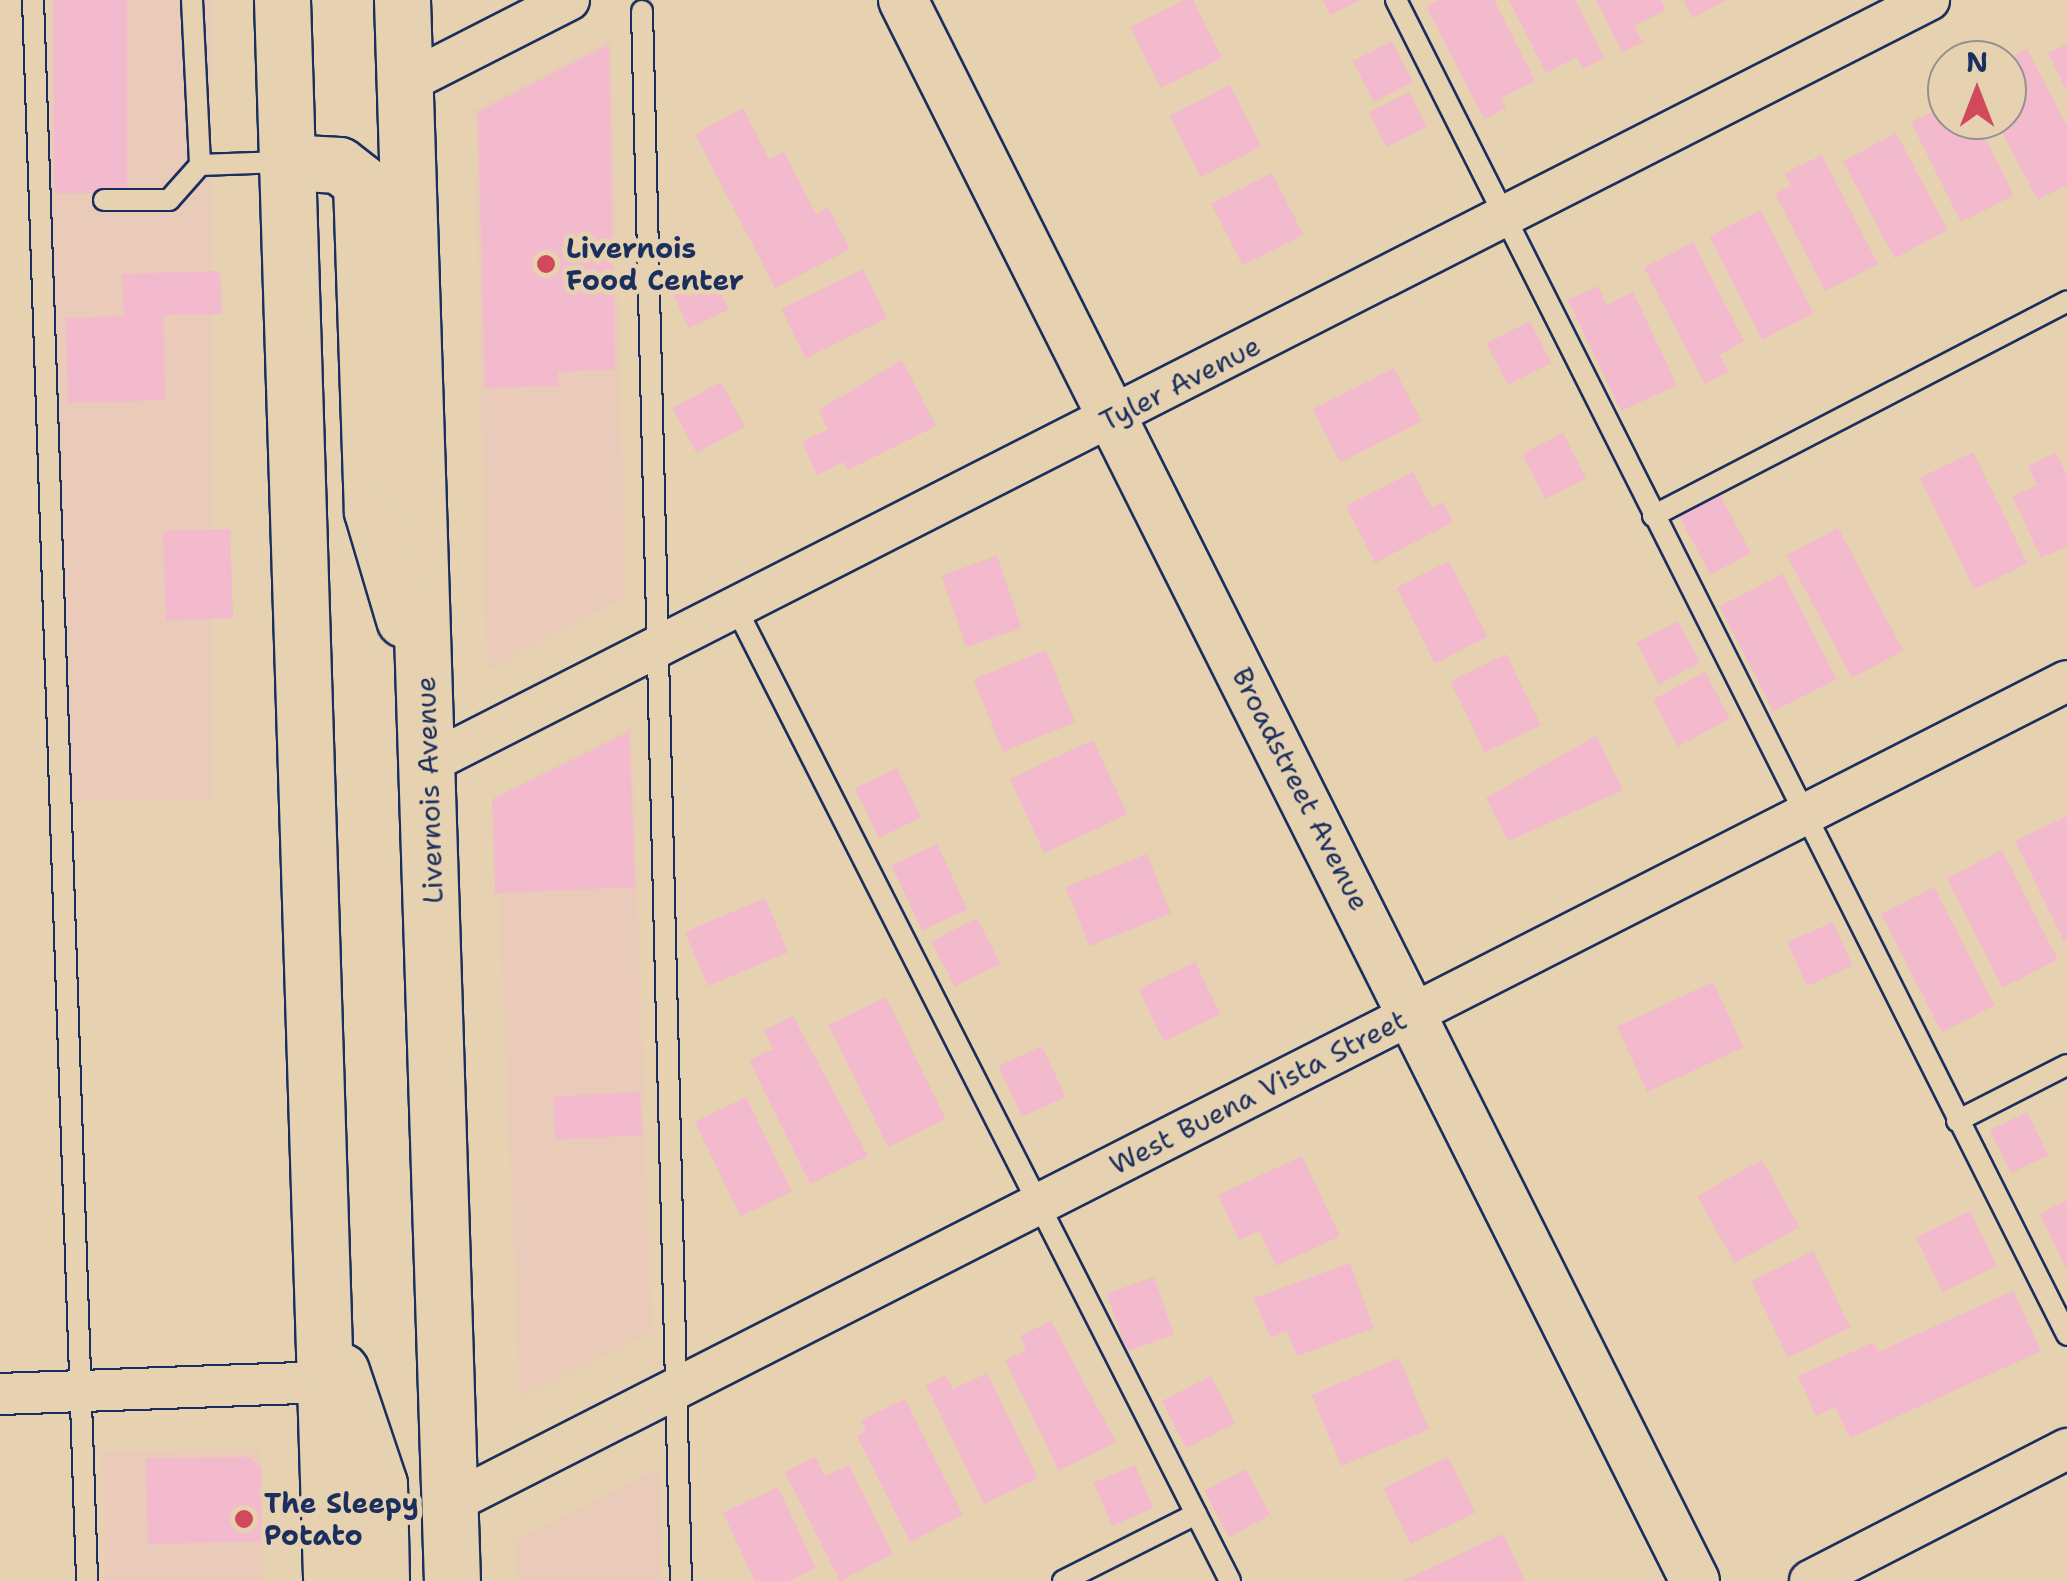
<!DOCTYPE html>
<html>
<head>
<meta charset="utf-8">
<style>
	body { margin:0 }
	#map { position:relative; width:2067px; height:1581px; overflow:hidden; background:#e6d2b0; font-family:"Shantell Sans",sans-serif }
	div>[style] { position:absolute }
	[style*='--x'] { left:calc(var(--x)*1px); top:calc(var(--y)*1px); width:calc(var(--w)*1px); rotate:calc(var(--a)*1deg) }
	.built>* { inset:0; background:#eacab8; transform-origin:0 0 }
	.building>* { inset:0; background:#f3b9cc; transform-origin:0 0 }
	.roads { filter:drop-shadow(2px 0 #1b2f5e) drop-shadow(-2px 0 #1b2f5e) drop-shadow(0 2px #1b2f5e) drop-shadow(0 -2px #1b2f5e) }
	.service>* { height:20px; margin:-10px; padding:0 10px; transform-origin:10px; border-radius:10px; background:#e6d2b0 }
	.minor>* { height:40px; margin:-20px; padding:0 20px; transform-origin:20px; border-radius:20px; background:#e6d2b0 }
	.tertiary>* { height:48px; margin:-24px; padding:0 24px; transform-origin:24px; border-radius:24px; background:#e6d2b0 }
	.secondary>* { height:55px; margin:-27.5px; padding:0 27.5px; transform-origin:27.5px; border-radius:27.5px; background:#e6d2b0 }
	.dots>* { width:28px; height:28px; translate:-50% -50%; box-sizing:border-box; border:5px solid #e6d2b0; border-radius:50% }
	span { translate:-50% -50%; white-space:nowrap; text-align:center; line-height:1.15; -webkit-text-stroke:10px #e6d2b0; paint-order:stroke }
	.poi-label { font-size:28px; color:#1b2f5e; font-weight:700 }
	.left { translate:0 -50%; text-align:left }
	.street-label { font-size:28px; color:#1b2f5e }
	.north { position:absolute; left:1927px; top:40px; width:100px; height:100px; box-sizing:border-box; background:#e6d2b0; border:2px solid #95918f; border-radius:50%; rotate:0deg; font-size:28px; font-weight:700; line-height:40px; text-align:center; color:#1b2f5e }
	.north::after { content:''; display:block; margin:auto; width:35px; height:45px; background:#d1495b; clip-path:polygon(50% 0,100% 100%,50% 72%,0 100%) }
</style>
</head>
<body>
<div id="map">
	<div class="built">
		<i style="left:50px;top:0;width:161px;height:802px"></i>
		<i style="clip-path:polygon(611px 40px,626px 598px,487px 669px,475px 110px)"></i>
		<i style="clip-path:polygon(632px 728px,651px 1331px,520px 1396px,495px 796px)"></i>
		<i style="left:261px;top:1449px;width:132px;height:159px;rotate:89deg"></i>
		<i style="clip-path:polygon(659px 1468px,661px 1581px,517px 1581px,515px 1542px)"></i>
	</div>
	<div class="building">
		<i style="left:54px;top:0;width:73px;height:193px"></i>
		<i style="clip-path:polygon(1184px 0,1193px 0,1222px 58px,1161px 88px,1130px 27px)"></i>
		<i style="clip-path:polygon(1323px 0,1361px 0,1330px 15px)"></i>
		<i style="clip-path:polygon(1438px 0,1494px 0,1535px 81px,1501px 98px,1506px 108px,1484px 119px,1426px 6px)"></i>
		<i style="clip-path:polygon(1509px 0,1575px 0,1604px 58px,1583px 69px,1577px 57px,1546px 73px)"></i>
		<i style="clip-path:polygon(1596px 0,1661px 0,1666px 10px,1634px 26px,1643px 42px,1622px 52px)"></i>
		<i style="clip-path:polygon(1683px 0,1726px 0,1693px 18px)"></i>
		<i style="left:1392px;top:41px;width:46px;height:44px;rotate:63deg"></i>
		<i style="clip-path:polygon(2067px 44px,2067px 91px,2048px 53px)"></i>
		<i style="clip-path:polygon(609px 45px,615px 369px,558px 372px,558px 386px,485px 388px,478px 112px)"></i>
		<i style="clip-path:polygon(2027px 49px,2067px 126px,2067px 185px,2038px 200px,1995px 120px,2007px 120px,2007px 59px)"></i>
		<i style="left:1230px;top:85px;width:69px;height:68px;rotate:63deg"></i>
		<i style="left:1409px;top:92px;width:39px;height:45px;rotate:63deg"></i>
		<i style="clip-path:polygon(1947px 105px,1947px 120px,1976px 120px,2014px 195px,1961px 222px,1911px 122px)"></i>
		<i style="clip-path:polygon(743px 108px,769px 159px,784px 152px,816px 214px,828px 207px,850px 249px,775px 288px,695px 134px)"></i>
		<i style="left:1896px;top:133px;width:110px;height:60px;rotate:62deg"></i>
		<i style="clip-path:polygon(1822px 155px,1878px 264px,1825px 291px,1775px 194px,1791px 186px,1785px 173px)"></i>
		<i style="left:1272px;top:173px;width:69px;height:68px;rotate:63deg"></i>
		<i style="left:1761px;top:210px;width:116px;height:58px;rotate:63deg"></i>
		<i style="clip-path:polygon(1693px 242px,1744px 341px,1720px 355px,1728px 372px,1705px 384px,1644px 268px)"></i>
		<i style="left:710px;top:268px;width:46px;height:44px;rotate:66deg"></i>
		<i style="left:863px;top:269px;width:55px;height:91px;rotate:64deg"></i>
		<i style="clip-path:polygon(220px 271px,222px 314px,163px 315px,165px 400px,68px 403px,66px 318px,124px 316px,122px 274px)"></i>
		<i style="clip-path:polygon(1598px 286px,1607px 305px,1633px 292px,1677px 385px,1621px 411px,1568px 300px)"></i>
		<i style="left:1530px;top:321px;width:47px;height:49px;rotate:63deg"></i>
		<i style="clip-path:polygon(902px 360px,936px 426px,848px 470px,843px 462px,817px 475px,802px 442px,828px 429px,819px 410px)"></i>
		<i style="left:1394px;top:368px;width:60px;height:91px;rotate:63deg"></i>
		<i style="left:721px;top:382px;width:51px;height:55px;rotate:62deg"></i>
		<i style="left:1563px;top:433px;width:51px;height:46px;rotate:63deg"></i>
		<i style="left:1973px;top:452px;width:124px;height:59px;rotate:64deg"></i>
		<i style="clip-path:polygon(2056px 452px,2067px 476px,2067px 546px,2041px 558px,2012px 496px,2037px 485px,2028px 466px)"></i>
		<i style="clip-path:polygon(1413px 472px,1432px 508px,1443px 502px,1453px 522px,1375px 563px,1346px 506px)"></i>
		<i style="left:1719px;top:493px;width:68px;height:46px;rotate:62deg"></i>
		<i style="left:1838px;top:528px;width:139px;height:58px;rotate:62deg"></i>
		<i style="left:230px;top:529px;width:89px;height:67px;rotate:88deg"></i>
		<i style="left:997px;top:556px;width:76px;height:59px;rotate:71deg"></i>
		<i style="left:1449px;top:561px;width:85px;height:59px;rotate:63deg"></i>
		<i style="left:1783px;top:574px;width:118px;height:71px;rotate:63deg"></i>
		<i style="left:1678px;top:621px;width:47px;height:47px;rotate:62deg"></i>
		<i style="left:1046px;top:650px;width:78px;height:78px;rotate:68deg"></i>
		<i style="left:1506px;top:654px;width:79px;height:62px;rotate:64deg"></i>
		<i style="left:1705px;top:672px;width:53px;height:59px;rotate:62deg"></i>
		<i style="clip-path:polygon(629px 732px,635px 887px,495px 893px,492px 800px)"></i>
		<i style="clip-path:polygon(1596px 736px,1623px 790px,1508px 841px,1486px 798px)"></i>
		<i style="left:1093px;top:740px;width:82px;height:92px;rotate:65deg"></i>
		<i style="left:897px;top:768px;width:55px;height:47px;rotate:64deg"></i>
		<i style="clip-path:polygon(2067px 816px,2067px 939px,2064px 941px,2015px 841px)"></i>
		<i style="left:937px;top:844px;width:72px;height:50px;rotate:65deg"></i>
		<i style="left:2002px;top:850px;width:123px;height:62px;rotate:63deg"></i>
		<i style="left:1147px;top:854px;width:64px;height:88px;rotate:68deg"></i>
		<i style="left:1934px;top:887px;width:133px;height:59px;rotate:63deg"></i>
		<i style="left:765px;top:898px;width:59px;height:87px;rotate:67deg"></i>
		<i style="left:977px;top:918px;width:51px;height:51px;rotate:63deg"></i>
		<i style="left:1833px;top:922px;width:48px;height:50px;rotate:66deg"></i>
		<i style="left:1195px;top:962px;width:58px;height:63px;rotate:64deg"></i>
		<i style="left:1713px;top:982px;width:72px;height:106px;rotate:65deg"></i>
		<i style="left:886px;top:997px;width:136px;height:64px;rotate:64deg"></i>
		<i style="clip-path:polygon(793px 1016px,868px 1156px,810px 1184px,749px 1060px,773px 1049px,764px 1030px)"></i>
		<i style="left:1042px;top:1046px;width:56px;height:48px;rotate:65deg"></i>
		<i style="left:640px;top:1092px;width:43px;height:87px;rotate:87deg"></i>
		<i style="left:746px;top:1097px;width:105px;height:57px;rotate:64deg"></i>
		<i style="left:2027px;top:1112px;width:48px;height:41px;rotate:64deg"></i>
		<i style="clip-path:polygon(1302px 1156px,1340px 1236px,1276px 1266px,1259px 1231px,1239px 1240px,1218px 1195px)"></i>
		<i style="left:1762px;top:1160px;width:77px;height:74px;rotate:61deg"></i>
		<i style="clip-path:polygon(2067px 1200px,2067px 1270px,2040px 1214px)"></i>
		<i style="left:1970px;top:1211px;width:61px;height:60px;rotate:64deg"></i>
		<i style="left:1813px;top:1251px;width:85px;height:69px;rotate:64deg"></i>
		<i style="clip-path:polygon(1350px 1263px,1374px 1328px,1297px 1356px,1287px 1331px,1270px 1338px,1254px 1298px)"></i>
		<i style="left:1154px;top:1277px;width:61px;height:50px;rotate:71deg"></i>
		<i style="clip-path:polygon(2013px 1291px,2041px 1351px,1850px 1438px,1835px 1407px,1816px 1416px,1798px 1376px,1874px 1342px,1878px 1352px)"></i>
		<i style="clip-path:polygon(1051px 1321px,1116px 1442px,1059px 1471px,1005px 1360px,1026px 1350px,1020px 1336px)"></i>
		<i style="left:1399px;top:1358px;width:77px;height:95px;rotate:67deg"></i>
		<i style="clip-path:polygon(987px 1373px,1038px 1478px,984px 1504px,926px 1385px,946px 1375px,953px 1389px)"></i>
		<i style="left:1211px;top:1376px;width:53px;height:55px;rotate:63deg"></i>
		<i style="clip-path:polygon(905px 1399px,963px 1515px,910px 1542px,857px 1436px,866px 1431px,861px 1420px)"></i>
		<i style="clip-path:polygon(249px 1457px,261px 1468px,262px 1541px,148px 1544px,146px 1458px)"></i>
		<i style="clip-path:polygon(815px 1457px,825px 1476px,849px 1465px,893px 1554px,840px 1581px,785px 1472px)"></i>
		<i style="left:1448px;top:1457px;width:62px;height:72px;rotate:64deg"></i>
		<i style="left:1135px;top:1465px;width:47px;height:45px;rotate:67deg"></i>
		<i style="left:1246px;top:1469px;width:52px;height:47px;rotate:62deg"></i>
		<i style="clip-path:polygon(778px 1487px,816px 1568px,789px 1581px,755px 1581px,723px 1513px)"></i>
		<i style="clip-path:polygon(1503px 1534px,1525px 1581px,1402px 1581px)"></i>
	</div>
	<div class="roads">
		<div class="service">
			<i style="--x:33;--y:0;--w:1582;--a:88.04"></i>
			<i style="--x:192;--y:0;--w:165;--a:87.2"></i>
			<i style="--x:200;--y:165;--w:82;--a:-2.1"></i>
			<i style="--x:1396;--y:0;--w:1494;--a:63.31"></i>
			<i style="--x:642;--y:11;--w:1570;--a:88.58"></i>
			<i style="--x:104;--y:200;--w:65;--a:0"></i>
			<i style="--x:169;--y:200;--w:47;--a:-48.5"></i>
			<i style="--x:1653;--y:516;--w:466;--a:-27.4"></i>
			<i style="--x:736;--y:608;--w:1091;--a:63.08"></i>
			<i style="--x:1957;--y:1121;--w:123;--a:-27"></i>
			<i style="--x:1063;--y:1581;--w:149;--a:-26.7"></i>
		</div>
		<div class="minor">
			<i style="--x:406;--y:83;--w:183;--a:-27"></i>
			<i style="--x:429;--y:763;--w:1683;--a:-26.96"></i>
			<i style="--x:0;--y:1394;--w:324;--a:-2.1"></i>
			<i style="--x:449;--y:1504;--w:1815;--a:-26.96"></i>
			<i style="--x:1810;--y:1581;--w:289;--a:-27.2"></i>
		</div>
		<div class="tertiary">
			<i style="--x:903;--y:0;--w:1768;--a:63.39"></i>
		</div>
		<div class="secondary">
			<i style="--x:282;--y:0;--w:1582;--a:88.22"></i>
			<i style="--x:402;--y:0;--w:1582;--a:88.19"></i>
			<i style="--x:285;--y:162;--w:54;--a:3.2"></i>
			<i style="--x:339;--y:165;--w:28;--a:38"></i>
			<i style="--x:361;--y:182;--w:329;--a:88.1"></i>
			<i style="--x:372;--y:511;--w:113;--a:73.5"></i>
			<i style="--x:341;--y:1371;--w:119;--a:71.4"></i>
			<i style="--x:379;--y:1484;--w:97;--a:88.8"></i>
		</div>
	</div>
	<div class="dots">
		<i style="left:546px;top:264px;background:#d1495b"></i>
		<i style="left:244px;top:1519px;background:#d1495b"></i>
	</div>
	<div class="poi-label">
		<span class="left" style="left:566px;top:264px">Livernois<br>Food Center</span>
		<span class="left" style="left:264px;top:1519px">The Sleepy<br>Potato</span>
	</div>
	<div class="street-label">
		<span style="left:1180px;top:383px;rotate:-27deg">Tyler Avenue</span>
		<span style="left:1301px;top:789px;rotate:63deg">Broadstreet Avenue</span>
		<span style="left:429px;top:790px;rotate:-92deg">Livernois Avenue</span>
		<span style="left:1258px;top:1092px;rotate:-27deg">West Buena Vista Street</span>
	</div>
	<div class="north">N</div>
</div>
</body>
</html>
